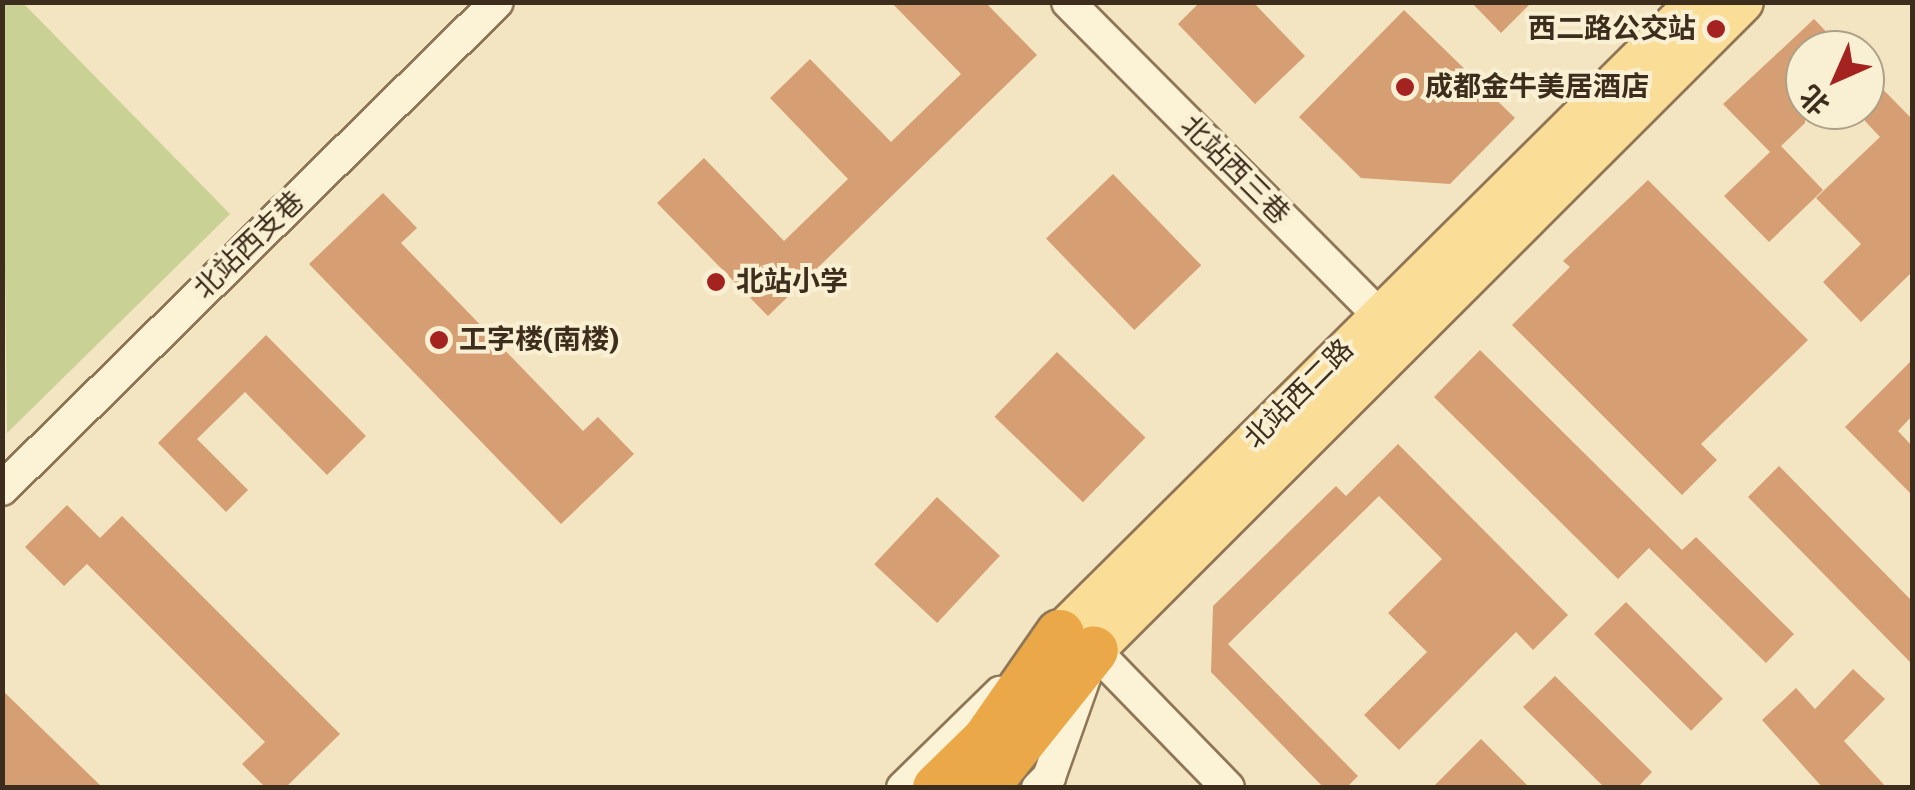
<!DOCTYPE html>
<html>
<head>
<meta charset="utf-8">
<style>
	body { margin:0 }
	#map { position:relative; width:1915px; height:790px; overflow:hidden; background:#f3e5c1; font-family:"Roboto Serif","Noto Sans SC",serif }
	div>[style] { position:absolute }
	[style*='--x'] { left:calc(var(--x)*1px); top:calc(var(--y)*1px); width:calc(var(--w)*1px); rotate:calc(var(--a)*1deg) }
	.green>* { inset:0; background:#c9d294 }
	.building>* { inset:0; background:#d59e73; transform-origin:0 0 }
	.roads { filter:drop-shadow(2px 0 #8f7657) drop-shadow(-2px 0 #8f7657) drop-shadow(0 2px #8f7657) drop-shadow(0 -2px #8f7657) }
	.minor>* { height:32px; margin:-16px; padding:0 16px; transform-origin:16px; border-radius:16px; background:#fcf2d6 }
	.major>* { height:40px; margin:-20px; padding:0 20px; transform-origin:20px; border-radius:20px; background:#fadd96 }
	.highway>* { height:48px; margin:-24px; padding:0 24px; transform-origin:24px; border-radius:24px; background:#eba849 }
	.dots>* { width:28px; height:28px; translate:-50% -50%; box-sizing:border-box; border:5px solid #f9efd2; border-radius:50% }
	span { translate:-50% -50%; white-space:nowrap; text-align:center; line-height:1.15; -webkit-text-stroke:8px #f9efd2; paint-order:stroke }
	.poi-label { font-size:28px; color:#3d2d1c; font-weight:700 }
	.right { translate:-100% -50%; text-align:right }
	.left { translate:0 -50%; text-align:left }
	.street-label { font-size:28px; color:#3d2d1c }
	.frame { position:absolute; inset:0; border:5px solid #3d2d1c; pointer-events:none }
	.north { position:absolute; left:1785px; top:30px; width:100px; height:100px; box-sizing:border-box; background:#f9efd2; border:2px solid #aea189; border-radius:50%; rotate:225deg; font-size:28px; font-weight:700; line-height:40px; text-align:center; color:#3d2d1c }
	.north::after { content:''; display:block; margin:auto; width:35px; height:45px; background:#a42220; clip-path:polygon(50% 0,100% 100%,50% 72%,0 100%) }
</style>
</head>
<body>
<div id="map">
	<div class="green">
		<i style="clip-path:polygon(23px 3px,230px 214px,7px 433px,2px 3px)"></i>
	</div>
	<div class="building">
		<i style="clip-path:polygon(891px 2px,985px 2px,1037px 55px,768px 316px,657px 203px,704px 158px,784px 241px,848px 179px,770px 98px,810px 59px,891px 142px,961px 74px)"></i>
		<i style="clip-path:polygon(1200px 2px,1253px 2px,1305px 56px,1255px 104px,1178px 24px)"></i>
		<i style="clip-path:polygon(1471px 2px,1532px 2px,1501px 33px)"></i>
		<i style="clip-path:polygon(1404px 10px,1515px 118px,1450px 184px,1361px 178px,1299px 117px)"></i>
		<i style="clip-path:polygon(1814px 19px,1844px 50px,1805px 50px,1805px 123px,1781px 146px,1823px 190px,1769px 242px,1724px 196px,1770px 152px,1723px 104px)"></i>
		<i style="clip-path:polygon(1865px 71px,1912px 119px,1912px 272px,1861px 322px,1823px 282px,1861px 244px,1816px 198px,1880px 137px,1865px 121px)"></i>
		<i style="left:1113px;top:174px;width:127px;height:93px;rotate:46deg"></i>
		<i style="clip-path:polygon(1648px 180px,1808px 340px,1701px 444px,1717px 460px,1682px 495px,1512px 325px,1570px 267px,1563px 261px)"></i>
		<i style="clip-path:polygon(383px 193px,417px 228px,401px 243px,583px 431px,598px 417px,634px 454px,561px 524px,309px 264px)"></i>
		<i style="clip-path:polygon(266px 335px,366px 436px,327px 475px,245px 392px,197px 439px,248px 490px,226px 512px,158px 443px)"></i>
		<i style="clip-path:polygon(1480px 350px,1682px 550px,1696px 537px,1794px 634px,1766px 663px,1649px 548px,1618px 579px,1434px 397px)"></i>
		<i style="left:1057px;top:352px;width:123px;height:90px;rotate:44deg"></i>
		<i style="clip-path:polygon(1912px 360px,1912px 416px,1898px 431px,1912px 446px,1912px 495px,1845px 427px)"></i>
		<i style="clip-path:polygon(1398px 444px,1568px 615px,1533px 650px,1516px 632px,1399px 750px,1364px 715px,1427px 652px,1388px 613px,1442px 559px,1379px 496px,1228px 644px,1358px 776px,1346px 788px,1324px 788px,1211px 672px,1213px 606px,1336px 486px,1346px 496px)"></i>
		<i style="clip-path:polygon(1779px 466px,1912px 601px,1912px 664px,1748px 497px)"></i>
		<i style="left:937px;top:497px;width:86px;height:92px;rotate:43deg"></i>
		<i style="clip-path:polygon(67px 505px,100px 538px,122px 516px,340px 734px,285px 788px,266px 788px,242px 764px,265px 742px,87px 564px,64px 586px,25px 547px)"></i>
		<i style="left:1626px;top:602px;width:137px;height:45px;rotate:45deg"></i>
		<i style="clip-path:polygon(1853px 669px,1885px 699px,1844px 741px,1887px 788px,1823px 788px,1762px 720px,1796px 688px,1815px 709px)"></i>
		<i style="clip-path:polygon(1555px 676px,1652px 772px,1637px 788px,1605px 788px,1523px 707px)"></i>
		<i style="clip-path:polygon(2px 690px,103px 788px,2px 788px)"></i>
		<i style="clip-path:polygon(1481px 739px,1530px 788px,1432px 788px)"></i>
	</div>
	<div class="roads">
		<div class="minor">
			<i style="--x:1068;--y:2;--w:464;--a:45.2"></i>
			<i style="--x:2;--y:489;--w:694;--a:-44.53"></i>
			<i style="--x:903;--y:788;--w:136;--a:-44.4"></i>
			<i style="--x:1038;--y:788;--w:16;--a:-45"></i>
			<i style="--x:1049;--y:777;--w:135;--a:-70.5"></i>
			<i style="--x:1094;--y:650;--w:192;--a:45.8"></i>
		</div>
		<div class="major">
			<i style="--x:1060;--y:634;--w:897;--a:-44.77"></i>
			<i style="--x:1094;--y:650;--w:917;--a:-44.96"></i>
		</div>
		<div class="highway">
			<i style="--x:937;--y:788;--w:70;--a:-44.4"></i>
			<i style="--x:987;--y:739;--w:128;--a:-55.2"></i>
			<i style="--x:984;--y:788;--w:176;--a:-51.4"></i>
		</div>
	</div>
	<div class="dots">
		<i style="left:1716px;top:29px;background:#a42220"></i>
		<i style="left:1405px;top:87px;background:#a42220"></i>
		<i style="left:716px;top:282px;background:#a42220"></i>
		<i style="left:439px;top:340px;background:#a42220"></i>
	</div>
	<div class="poi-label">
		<span class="right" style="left:1696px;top:29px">西二路公交站</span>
		<span class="left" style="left:1425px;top:87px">成都金牛美居酒店</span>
		<span class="left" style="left:736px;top:282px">北站小学</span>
		<span class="left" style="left:459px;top:340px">工字楼(南楼)</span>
	</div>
	<div class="street-label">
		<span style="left:1235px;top:170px;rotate:45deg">北站西三巷</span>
		<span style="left:249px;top:245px;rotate:-44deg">北站西支巷</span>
		<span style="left:1299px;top:394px;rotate:-45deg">北站西二路</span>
	</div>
	<div class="frame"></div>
	<div class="north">北</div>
</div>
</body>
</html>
